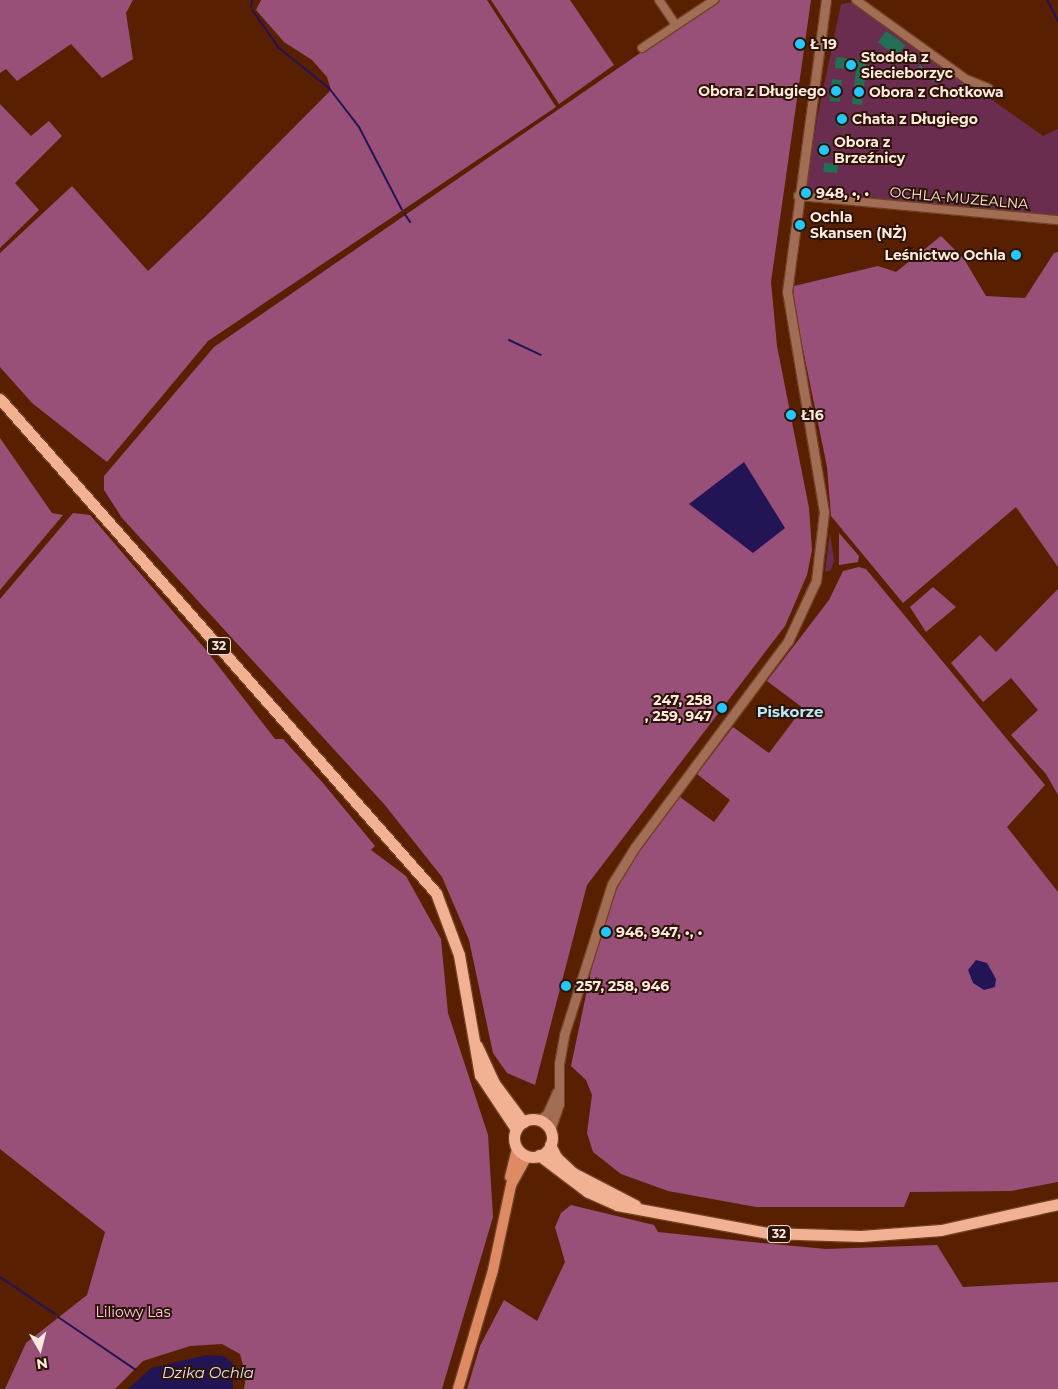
<!DOCTYPE html>
<html>
<head>
<meta charset="utf-8">
<style>
	body { margin:0 }
	#map { position:relative; width:1058px; height:1389px; overflow:hidden; background:#582000; font-family:Montserrat,sans-serif }
	div>[style] { position:absolute }
	[style*='--x'] { left:calc(var(--x)*1px); top:calc(var(--y)*1px); width:calc(var(--w)*1px); rotate:calc(var(--a)*1deg) }
	.green>* { inset:0; background:#6a2d50 }
	.forest>* { inset:0; background:#985079 }
	.water>* { inset:0; background:#231555 }
	.stream>* { height:2px; margin:-1px; padding:0 1px; transform-origin:1px; border-radius:1px; background:#231555 }
	.building>* { inset:0; background:#217055; transform-origin:0 0 }
	.round { border-radius:50% }
	.roads { filter:drop-shadow(1px 0 #734024) drop-shadow(-1px 0 #734024) drop-shadow(0 1px #734024) drop-shadow(0 -1px #734024) }
	.minor>* { height:8px; margin:-4px; padding:0 4px; transform-origin:4px; border-radius:4px; background:#a16d54 }
	.tertiary>* { height:9px; margin:-4.5px; padding:0 4.5px; transform-origin:4.5px; border-radius:4.5px; background:#a16d54 }
	.secondary>* { height:10px; margin:-5px; padding:0 5px; transform-origin:5px; border-radius:5px; background:#de8b63 }
	.primary>* { height:11px; margin:-5.5px; padding:0 5.5px; transform-origin:5.5px; border-radius:5.5px; background:#f1b192 }
	.primary>.ring { margin:-5.5px; padding:0; box-sizing:content-box; background:none; border:11px solid #f1b192; border-radius:50% }
	.dots>* { width:14px; height:14px; translate:-50% -50%; box-sizing:border-box; border:2px solid #2d1407; border-radius:50% }
	span { translate:-50% -50%; white-space:nowrap; text-align:center; line-height:1.15; -webkit-text-stroke:4px #2d1407; paint-order:stroke }
	.shield-label span { padding:1px 4px; background:#2d1407; border:1px solid; border-radius:4px; -webkit-text-stroke-width:0 }
	.shield-label { font-size:12px; color:#ffe9df; font-weight:700 }
	.poi-label { font-size:14px; color:#ffe9df; font-weight:700 }
	.left { translate:0 -50%; text-align:left }
	.right { translate:-100% -50%; text-align:right }
	.street-label { font-size:14px; color:#ffe9df }
	.park-label { font-size:14px; color:#fdd2e7 }
	.neighbourhood-label { font-size:15px; color:#b6e8fe; font-weight:700 }
	.water-label { font-size:15px; color:#e2e2f6; font-style:italic }
	.north { position:absolute; left:15px; top:1324px; width:50px; height:50px; -webkit-text-stroke:4px #2d1407; paint-order:stroke; rotate:172deg; font-size:14px; font-weight:700; line-height:20px; text-align:center; color:#ffe9df }
	.north::after { content:''; display:block; margin:auto; width:18px; height:22px; background:#ffe9df; clip-path:polygon(50% 0,100% 100%,50% 72%,0 100%) }
</style>
</head>
<body>
<div id="map">
	<div class="green">
		<i style="clip-path:polygon(854px 2px,1043px 136px,1058px 129px,1058px 217px,808px 192px,806px 189px,817px 119px,841px 4px)"></i>
		<i style="clip-path:polygon(830px 533px,834px 561px,831px 570px,825px 572px)"></i>
	</div>
	<div class="forest">
		<i style="clip-path:polygon(0 0,133px 0,126px 13px,133px 59px,102px 78px,71px 44px,17px 81px,6px 69px,0 73px)"></i>
		<i style="clip-path:polygon(261px 0,487px 0,556px 107px,208px 341px,107px 462px,32px 403px,0 367px,0 253px,72px 186px,148px 271px,207px 215px,331px 90px,327px 77px,312px 60px,284px 42px,256px 10px)"></i>
		<i style="clip-path:polygon(491px 0,570px 0,614px 65px,559px 104px)"></i>
		<i style="clip-path:polygon(717px 0,811px 0,771px 282px,777px 346px,809px 508px,812px 550px,807px 575px,785px 626px,587px 885px,535px 1085px,507px 1073px,493px 1053px,469px 940px,442px 877px,384px 804px,122px 518px,104px 490px,104px 476px,214px 347px)"></i>
		<i style="clip-path:polygon(0 104px,31px 136px,49px 121px,62px 136px,15px 183px,39px 210px,0 248px)"></i>
		<i style="clip-path:polygon(941px 236px,964px 259px,986px 296px,1025px 298px,1054px 253px,1058px 252px,1058px 567px,1016px 507px,903px 603px,831px 516px,827px 467px,794px 305px,794px 286px,878px 266px,896px 272px)"></i>
		<i style="clip-path:polygon(0 438px,52px 513px,63px 515px,0 590px)"></i>
		<i style="clip-path:polygon(73px 513px,90px 515px,206px 650px,275px 739px,283px 739px,323px 783px,375px 846px,371px 850px,406px 876px,441px 939px,448px 1013px,488px 1135px,493px 1217px,442px 1389px,244px 1389px,246px 1377px,240px 1354px,222px 1344px,190px 1346px,143px 1361px,115px 1389px,5px 1389px,26px 1343px,87px 1295px,105px 1232px,0 1149px,0 599px)"></i>
		<i style="clip-path:polygon(839px 533px,859px 556px,858px 562px,839px 565px)"></i>
		<i style="clip-path:polygon(859px 567px,866px 569px,1045px 785px,1007px 827px,1058px 892px,1058px 1182px,1011px 1191px,910px 1192px,904px 1207px,756px 1207px,668px 1191px,621px 1174px,593px 1152px,587px 1133px,592px 1095px,586px 1080px,571px 1066px,607px 895px,680px 797px,714px 822px,730px 800px,697px 774px,733px 727px,769px 753px,803px 708px,767px 681px,829px 600px,843px 571px)"></i>
		<i style="clip-path:polygon(933px 587px,956px 607px,926px 632px,910px 607px)"></i>
		<i style="clip-path:polygon(1058px 589px,1058px 795px,1046px 774px,1011px 735px,1038px 710px,1011px 678px,983px 702px,951px 663px,980px 635px,996px 652px)"></i>
		<i style="clip-path:polygon(571px 1205px,654px 1225px,658px 1232px,752px 1242px,826px 1249px,937px 1245px,963px 1287px,1058px 1282px,1058px 1389px,467px 1389px,480px 1346px,504px 1300px,537px 1321px,565px 1262px,555px 1227px,561px 1213px)"></i>
	</div>
	<div class="water">
		<i style="clip-path:polygon(744px 462px,785px 528px,753px 553px,689px 504px)"></i>
		<i style="clip-path:polygon(976px 960px,987px 963px,996px 979px,995px 987px,984px 990px,973px 983px,968px 970px)"></i>
		<i style="clip-path:polygon(207px 1355px,223px 1356px,233px 1363px,233px 1389px,128px 1389px,151px 1368px)"></i>
	</div>
	<div class="stream">
		<i style="--x:1047;--y:0;--w:24;--a:62"></i>
		<i style="--x:251;--y:7;--w:7;--a:-82"></i>
		<i style="--x:252;--y:10;--w:47;--a:54.6"></i>
		<i style="--x:279;--y:48;--w:64;--a:38.7"></i>
		<i style="--x:329;--y:88;--w:49;--a:52.4"></i>
		<i style="--x:359;--y:127;--w:93;--a:62.6"></i>
		<i style="--x:404;--y:213;--w:11;--a:56"></i>
		<i style="--x:509;--y:340;--w:35;--a:25"></i>
		<i style="--x:0;--y:1277;--w:66;--a:33.9"></i>
		<i style="--x:58;--y:1317;--w:94;--a:34.2"></i>
	</div>
	<div class="building">
		<i style="left:886px;top:31px;width:24px;height:14px;rotate:36deg"></i>
		<i style="clip-path:polygon(836px 57px,867px 61px,862px 105px,852px 104px,856px 70px,835px 68px)"></i>
		<i style="clip-path:polygon(920px 65px,931px 74px,936px 68px,942px 72px,934px 82px,917px 69px)"></i>
		<i style="left:832px;top:79px;width:10px;height:22px;rotate:6deg"></i>
		<i class="round" style="left:835px;top:113px;width:14px;height:14px"></i>
		<i style="left:821px;top:142px;width:8px;height:15px;rotate:7deg"></i>
		<i style="left:824px;top:163px;width:14px;height:9px;rotate:4deg"></i>
	</div>
	<div class="roads">
		<div class="minor">
			<i style="--x:659;--y:0;--w:30;--a:56"></i>
			<i style="--x:856;--y:0;--w:135;--a:35.7"></i>
			<i style="--x:966;--y:79;--w:24;--a:22"></i>
			<i style="--x:642;--y:48;--w:87;--a:-33.7"></i>
			<i style="--x:798;--y:196;--w:261;--a:5.3"></i>
		</div>
		<div class="tertiary">
			<i style="--x:539;--y:1120;--w:10;--a:-37"></i>
			<i style="--x:547;--y:1114;--w:24;--a:-66"></i>
			<i style="--x:550;--y:1130;--w:28;--a:-71"></i>
			<i style="--x:559;--y:1104;--w:40;--a:-90"></i>
			<i style="--x:559;--y:1064;--w:29;--a:-80"></i>
			<i style="--x:564;--y:1035;--w:158;--a:-72.4"></i>
			<i style="--x:612;--y:884;--w:44;--a:-58.1"></i>
			<i style="--x:635;--y:847;--w:257;--a:-53.4"></i>
			<i style="--x:788;--y:641;--w:66;--a:-65"></i>
			<i style="--x:816;--y:581;--w:69;--a:-83.4"></i>
			<i style="--x:824;--y:512;--w:223;--a:-99.5"></i>
			<i style="--x:787;--y:292;--w:295;--a:-82.4"></i>
		</div>
		<div class="secondary">
			<i style="--x:510;--y:1177;--w:29;--a:-76"></i>
			<i style="--x:458;--y:1389;--w:124;--a:-73.6"></i>
			<i style="--x:493;--y:1270;--w:87;--a:-78"></i>
			<i style="--x:511;--y:1185;--w:33;--a:-61"></i>
		</div>
		<div class="primary">
			<i style="--x:0;--y:399;--w:659;--a:48.57"></i>
			<i style="--x:436;--y:893;--w:66;--a:69.6"></i>
			<i style="--x:459;--y:955;--w:122;--a:80.1"></i>
			<i style="--x:480;--y:1075;--w:65;--a:56.3"></i>
			<i style="--x:477;--y:1046;--w:41;--a:65.3"></i>
			<i style="--x:494;--y:1083;--w:49;--a:53.4"></i>
			<i class="ring" style="left:514px;top:1119px;width:27px;height:27px"></i>
			<i style="--x:550;--y:1145;--w:13;--a:63"></i>
			<i style="--x:556;--y:1157;--w:23;--a:43"></i>
			<i style="--x:573;--y:1173;--w:70;--a:27.3"></i>
			<i style="--x:539;--y:1155;--w:61;--a:37.1"></i>
			<i style="--x:588;--y:1192;--w:32;--a:24"></i>
			<i style="--x:617;--y:1205;--w:154;--a:10.5"></i>
			<i style="--x:768;--y:1233;--w:93;--a:1.8"></i>
			<i style="--x:861;--y:1236;--w:80;--a:-4.3"></i>
			<i style="--x:941;--y:1230;--w:120;--a:-12.5"></i>
		</div>
	</div>
	<div class="dots">
		<i style="left:800px;top:44px;background:#23c9fe"></i>
		<i style="left:851px;top:65px;background:#23c9fe"></i>
		<i style="left:836px;top:91px;background:#23c9fe"></i>
		<i style="left:859px;top:92px;background:#23c9fe"></i>
		<i style="left:842px;top:119px;background:#23c9fe"></i>
		<i style="left:824px;top:150px;background:#23c9fe"></i>
		<i style="left:806px;top:193px;background:#23c9fe"></i>
		<i style="left:800px;top:225px;background:#23c9fe"></i>
		<i style="left:1016px;top:255px;background:#23c9fe"></i>
		<i style="left:791px;top:415px;background:#23c9fe"></i>
		<i style="left:722px;top:708px;background:#23c9fe"></i>
		<i style="left:606px;top:932px;background:#23c9fe"></i>
		<i style="left:566px;top:986px;background:#23c9fe"></i>
	</div>
	<div class="shield-label">
		<span style="left:219px;top:646px">32</span>
		<span style="left:779px;top:1234px">32</span>
	</div>
	<div class="poi-label">
		<span class="left" style="left:810px;top:44px">Ł 19</span>
		<span class="left" style="left:861px;top:65px">Stodoła z<br>Siecieborzyc</span>
		<span class="right" style="left:826px;top:91px">Obora z Długiego</span>
		<span class="left" style="left:869px;top:92px">Obora z Chotkowa</span>
		<span class="left" style="left:852px;top:119px">Chata z Długiego</span>
		<span class="left" style="left:834px;top:150px">Obora z<br>Brzeźnicy</span>
		<span class="left" style="left:816px;top:193px">948, •, •</span>
		<span class="left" style="left:810px;top:225px">Ochla<br>Skansen (NŻ)</span>
		<span class="right" style="left:1006px;top:255px">Leśnictwo Ochla</span>
		<span class="left" style="left:801px;top:415px">Ł16</span>
		<span class="right" style="left:712px;top:708px">247, 258<br>, 259, 947</span>
		<span class="left" style="left:616px;top:932px">946, 947, •, •</span>
		<span class="left" style="left:576px;top:986px">257, 258, 946</span>
	</div>
	<div class="street-label">
		<span style="left:959px;top:198px;rotate:5deg">OCHLA-MUZEALNA</span>
	</div>
	<div class="park-label">
		<span style="left:133px;top:1312px">Liliowy Las</span>
	</div>
	<div class="neighbourhood-label">
		<span style="left:790px;top:712px">Piskorze</span>
	</div>
	<div class="water-label">
		<span style="left:208px;top:1373px">Dzika Ochla</span>
	</div>
	<div class="north">N</div>
</div>
</body>
</html>
